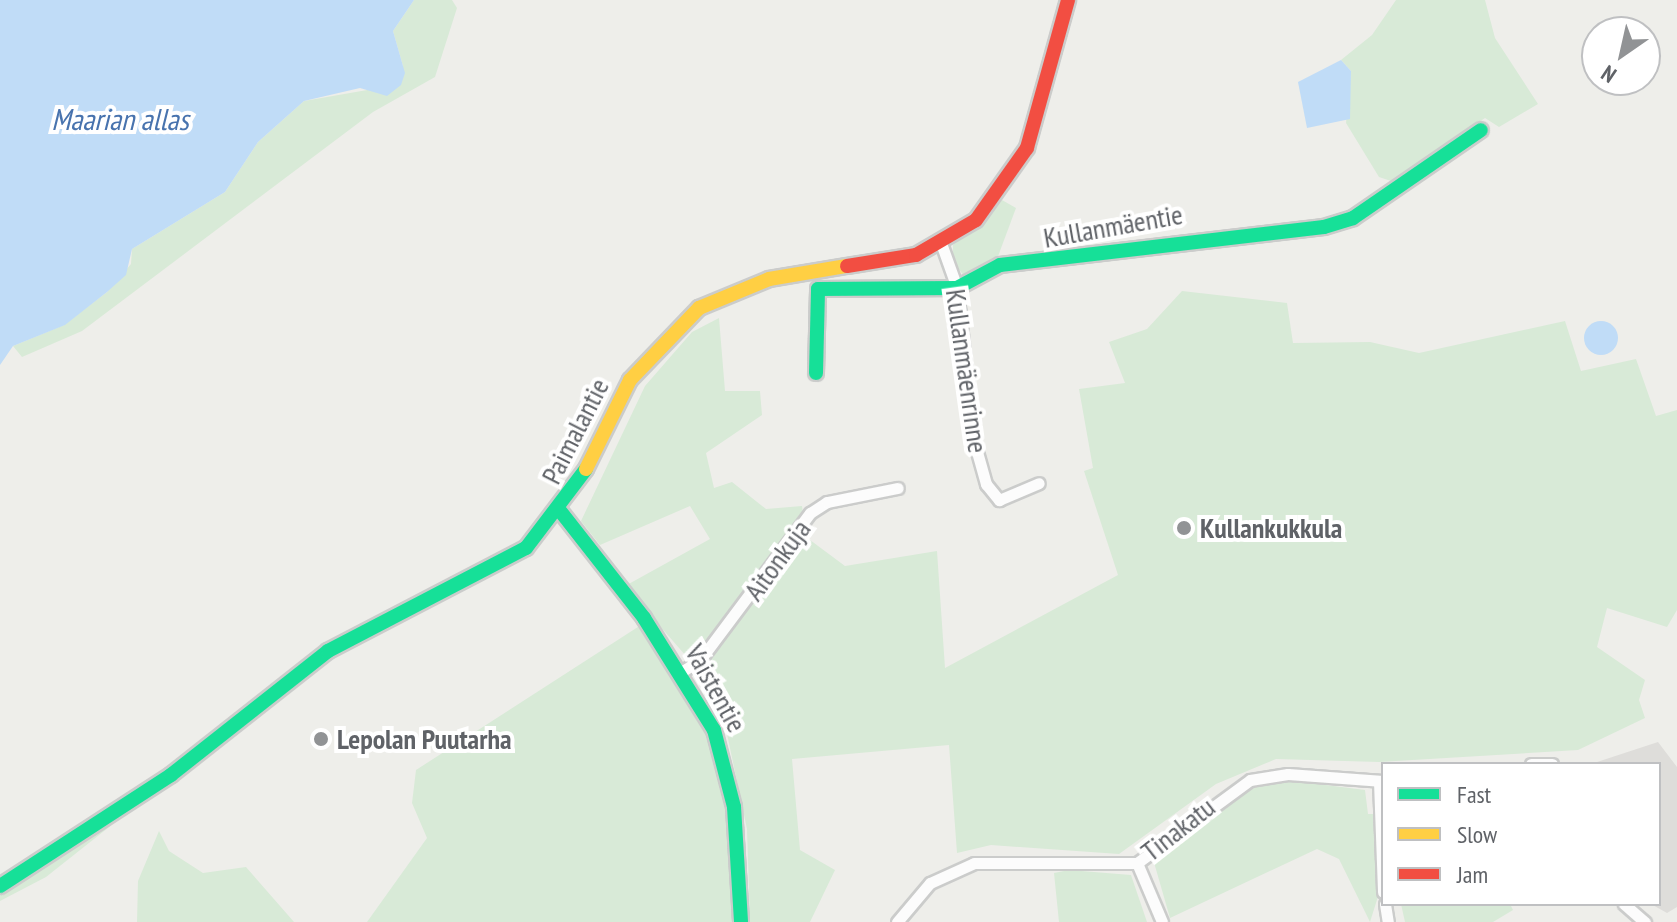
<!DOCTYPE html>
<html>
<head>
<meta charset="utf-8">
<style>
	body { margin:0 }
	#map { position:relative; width:1677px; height:922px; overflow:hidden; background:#eeeeea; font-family:"PT Sans Narrow",sans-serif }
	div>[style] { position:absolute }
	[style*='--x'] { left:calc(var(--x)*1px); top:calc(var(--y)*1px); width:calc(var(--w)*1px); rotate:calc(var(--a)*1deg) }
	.industrial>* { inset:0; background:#deddda }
	.green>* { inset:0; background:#d8ead7 }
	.water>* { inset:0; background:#c0dcf7 }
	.round { border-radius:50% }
	.roads { filter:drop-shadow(2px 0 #cbcccb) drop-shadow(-2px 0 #cbcccb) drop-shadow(0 2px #cbcccb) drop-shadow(0 -2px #cbcccb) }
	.street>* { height:11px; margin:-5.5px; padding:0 5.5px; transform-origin:5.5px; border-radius:5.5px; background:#fcfcfc }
	.fast>* { height:14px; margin:-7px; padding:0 7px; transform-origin:7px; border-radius:7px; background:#16e098 }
	.slow>* { height:14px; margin:-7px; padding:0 7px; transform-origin:7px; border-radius:7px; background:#ffcf43 }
	.jam>* { height:14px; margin:-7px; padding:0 7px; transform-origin:7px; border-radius:7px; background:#f24e42 }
	.dots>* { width:22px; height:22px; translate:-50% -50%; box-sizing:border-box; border:4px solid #fff; border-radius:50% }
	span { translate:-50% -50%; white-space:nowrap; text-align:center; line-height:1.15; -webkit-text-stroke:8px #fff; paint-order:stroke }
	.street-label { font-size:28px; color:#5f6267 }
	.poi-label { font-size:28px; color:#5f6267; font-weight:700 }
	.left { translate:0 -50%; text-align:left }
	.water-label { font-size:30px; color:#4873ae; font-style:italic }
	.legend { position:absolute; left:1381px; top:762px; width:280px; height:144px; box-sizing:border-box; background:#fff; border:2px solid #bfc0c2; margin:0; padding:10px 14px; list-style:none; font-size:24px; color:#5f6267 }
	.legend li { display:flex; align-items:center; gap:16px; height:40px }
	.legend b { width:40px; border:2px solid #bfc0c2 }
	.north { position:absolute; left:1581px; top:16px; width:80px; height:80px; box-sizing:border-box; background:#fff; border:2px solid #bfc0c2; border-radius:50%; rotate:214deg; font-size:22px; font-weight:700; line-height:32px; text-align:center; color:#5f6267 }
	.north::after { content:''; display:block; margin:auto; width:28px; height:36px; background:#919395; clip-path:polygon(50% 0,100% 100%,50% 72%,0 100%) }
</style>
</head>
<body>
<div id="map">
	<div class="industrial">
		<i style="clip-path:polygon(1658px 742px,1677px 767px,1677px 907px,1667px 913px,1651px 904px,1659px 904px,1659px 764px,1591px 764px)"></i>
	</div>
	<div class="green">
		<i style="clip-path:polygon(414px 0,452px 0,457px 8px,435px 77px,373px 112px,82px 331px,22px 357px,13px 346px,64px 325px,107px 292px,131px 264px,132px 249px,225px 192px,258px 142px,304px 101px,373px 89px,403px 66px,393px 31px)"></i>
		<i style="clip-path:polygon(1396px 0,1485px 0,1495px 38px,1538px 104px,1499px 127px,1485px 118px,1391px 181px,1379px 177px,1346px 123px,1351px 71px,1341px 60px,1372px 35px)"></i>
		<i style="clip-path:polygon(1002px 200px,1016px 208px,997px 259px,965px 277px,953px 262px,953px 245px)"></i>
		<i style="clip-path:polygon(1182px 291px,1287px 303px,1293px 343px,1370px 342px,1419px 353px,1565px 321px,1581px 371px,1636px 359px,1656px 416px,1677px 410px,1677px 610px,1667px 627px,1607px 608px,1597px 647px,1645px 680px,1639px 700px,1645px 718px,1578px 750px,1379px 762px,1276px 759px,1216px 784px,1119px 854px,991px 845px,957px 853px,949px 745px,792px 759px,800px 850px,835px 870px,810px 922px,750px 922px,747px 829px,727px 734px,693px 664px,625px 586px,710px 539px,690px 506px,600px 545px,581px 521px,645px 386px,692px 332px,719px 318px,725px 391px,760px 391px,762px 415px,706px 453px,714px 488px,732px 482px,766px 509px,802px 506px,806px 537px,845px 566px,937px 551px,945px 668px,1118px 575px,1084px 471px,1093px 468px,1079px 389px,1125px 383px,1109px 342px,1147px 329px)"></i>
		<i style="clip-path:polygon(641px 625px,705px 723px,723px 776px,736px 922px,367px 922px,427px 838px,412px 803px,416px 770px)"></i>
		<i style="clip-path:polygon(1279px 779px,1365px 790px,1368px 814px,1376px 814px,1381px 887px,1370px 922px,1339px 859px,1317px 849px,1170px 918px,1153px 859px,1222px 800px)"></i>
		<i style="clip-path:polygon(142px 801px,46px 877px,0 901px,0 892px)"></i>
		<i style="clip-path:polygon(159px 831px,169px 851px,203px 873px,246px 867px,294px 922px,137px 922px,138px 881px)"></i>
		<i style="clip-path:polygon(1069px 870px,1131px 875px,1147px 922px,1059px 922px,1054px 873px)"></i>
		<i style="clip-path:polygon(1401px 904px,1510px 904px,1513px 910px,1493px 922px,1405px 922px)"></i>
	</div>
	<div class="water">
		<i style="clip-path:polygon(0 0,414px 0,393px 31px,405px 73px,401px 85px,387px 96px,360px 88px,304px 101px,258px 142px,225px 192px,132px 249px,126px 275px,107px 292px,65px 325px,13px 346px,0 365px)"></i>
		<i style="clip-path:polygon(1341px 60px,1351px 71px,1350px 119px,1307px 128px,1298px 82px)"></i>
		<i class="round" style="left:1584px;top:321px;width:34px;height:34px"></i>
	</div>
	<div class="roads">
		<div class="street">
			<i style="--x:941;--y:243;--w:48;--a:70.4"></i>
			<i style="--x:957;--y:288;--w:154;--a:83.7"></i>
			<i style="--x:974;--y:441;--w:45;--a:74.4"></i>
			<i style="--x:986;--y:484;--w:21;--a:51"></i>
			<i style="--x:999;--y:500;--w:43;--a:-23"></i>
			<i style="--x:681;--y:672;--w:22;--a:-32"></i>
			<i style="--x:700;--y:660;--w:184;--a:-53.2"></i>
			<i style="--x:810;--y:513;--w:20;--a:-33"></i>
			<i style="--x:827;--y:502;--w:72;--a:-11.2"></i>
			<i style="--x:1531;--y:764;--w:21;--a:0"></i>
			<i style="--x:1379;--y:781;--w:111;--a:87.9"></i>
			<i style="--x:1137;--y:863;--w:64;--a:67"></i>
			<i style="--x:1385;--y:904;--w:18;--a:81"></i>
			<i style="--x:1624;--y:904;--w:28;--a:41"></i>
			<i style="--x:897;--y:922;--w:51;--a:-49.8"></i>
			<i style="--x:930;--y:883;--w:48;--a:-24.4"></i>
			<i style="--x:974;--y:863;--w:163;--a:0"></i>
			<i style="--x:1137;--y:863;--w:140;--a:-36.3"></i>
			<i style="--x:1250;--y:780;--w:38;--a:-9"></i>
			<i style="--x:1288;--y:774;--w:95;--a:4.2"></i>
		</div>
		<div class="fast">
			<i style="--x:816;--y:373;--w:84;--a:-88.6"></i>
			<i style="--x:818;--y:289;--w:139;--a:-0.4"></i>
			<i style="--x:957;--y:288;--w:49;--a:-28.1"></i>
			<i style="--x:1000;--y:265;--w:326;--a:-6.7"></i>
			<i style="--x:1324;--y:227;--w:30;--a:-17"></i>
			<i style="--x:1353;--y:218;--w:155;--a:-34.5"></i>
			<i style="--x:561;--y:512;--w:135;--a:51.9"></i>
			<i style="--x:644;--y:618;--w:132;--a:58"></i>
			<i style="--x:714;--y:730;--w:80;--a:75.4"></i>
			<i style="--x:734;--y:807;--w:115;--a:86.5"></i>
			<i style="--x:0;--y:886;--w:204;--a:-33"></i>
			<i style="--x:171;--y:775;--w:200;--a:-38.3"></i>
			<i style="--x:328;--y:651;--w:223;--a:-27.5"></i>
			<i style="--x:526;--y:548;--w:99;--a:-52.8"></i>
		</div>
		<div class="slow">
			<i style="--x:586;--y:469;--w:99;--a:-63.7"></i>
			<i style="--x:630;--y:380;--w:100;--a:-46.2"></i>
			<i style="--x:699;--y:308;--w:76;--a:-22.5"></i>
			<i style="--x:769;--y:279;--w:79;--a:-9.5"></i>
		</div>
		<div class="jam">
			<i style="--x:847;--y:266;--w:70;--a:-9.1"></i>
			<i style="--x:916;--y:255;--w:69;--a:-30.3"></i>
			<i style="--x:976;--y:220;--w:88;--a:-54.7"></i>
			<i style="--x:1027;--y:148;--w:154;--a:-74.5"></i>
		</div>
	</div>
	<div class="dots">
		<i style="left:1184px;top:528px;background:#919395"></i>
		<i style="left:321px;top:739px;background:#919395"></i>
	</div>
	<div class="street-label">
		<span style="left:1113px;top:226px;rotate:-10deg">Kullanmäentie</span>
		<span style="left:967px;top:371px;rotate:82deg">Kullanmäenrinne</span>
		<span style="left:575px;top:431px;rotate:-63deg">Paimalantie</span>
		<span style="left:777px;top:560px;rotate:-54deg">Aitonkuja</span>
		<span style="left:716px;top:688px;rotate:61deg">Vaistentie</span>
		<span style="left:1178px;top:829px;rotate:-38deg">Tinakatu</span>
	</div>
	<div class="poi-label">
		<span class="left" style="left:1200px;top:528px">Kullankukkula</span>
		<span class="left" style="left:337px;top:739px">Lepolan Puutarha</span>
	</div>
	<div class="water-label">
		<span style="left:120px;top:119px">Maarian allas</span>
	</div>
	<ul class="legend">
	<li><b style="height:10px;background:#16e098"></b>Fast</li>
	<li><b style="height:10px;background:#ffcf43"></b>Slow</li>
	<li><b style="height:10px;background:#f24e42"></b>Jam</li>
	</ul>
	<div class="north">N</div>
</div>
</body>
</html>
